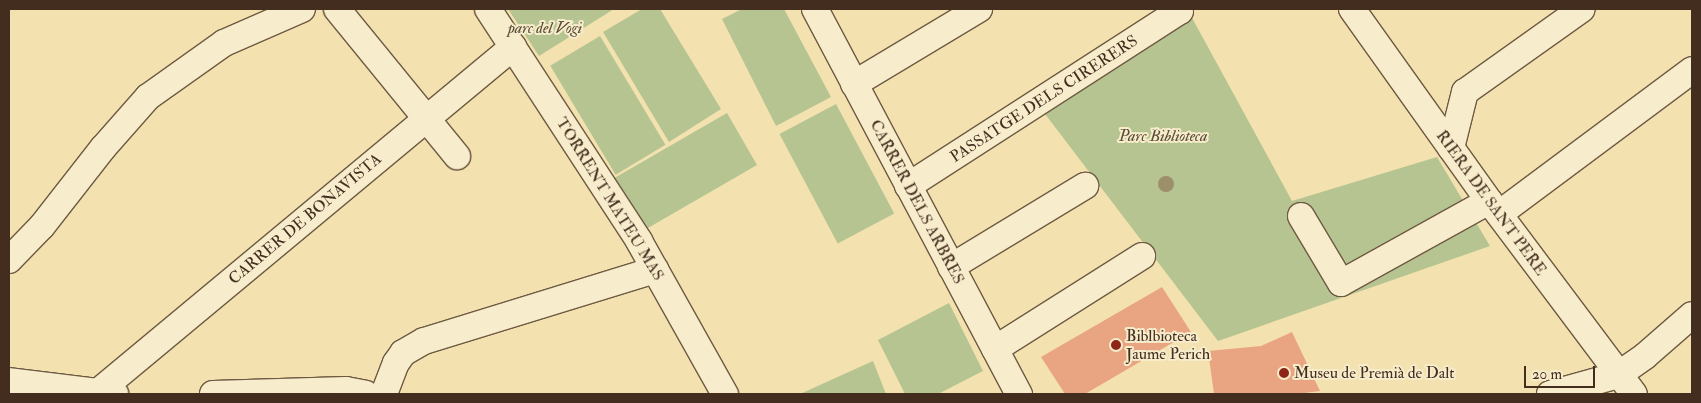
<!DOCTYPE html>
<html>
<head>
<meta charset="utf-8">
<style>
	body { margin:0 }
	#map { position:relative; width:1701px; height:403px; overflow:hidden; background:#f3e2af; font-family:"IM FELL Double Pica",serif }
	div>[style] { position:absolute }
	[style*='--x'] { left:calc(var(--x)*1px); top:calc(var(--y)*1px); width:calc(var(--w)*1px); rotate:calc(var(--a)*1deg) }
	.green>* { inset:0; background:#b5c490; transform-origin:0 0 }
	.building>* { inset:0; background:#e9a582 }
	.roads { filter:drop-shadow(1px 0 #6e5a43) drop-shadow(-1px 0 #6e5a43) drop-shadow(0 1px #6e5a43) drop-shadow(0 -1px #6e5a43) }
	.minor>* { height:26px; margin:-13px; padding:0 13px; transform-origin:13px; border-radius:13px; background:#f7eccb }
	.trees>* { width:16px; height:16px; margin:-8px; border-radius:50%; background:#9e8f6c }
	.dots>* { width:14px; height:14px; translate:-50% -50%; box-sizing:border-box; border:2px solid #f7eccb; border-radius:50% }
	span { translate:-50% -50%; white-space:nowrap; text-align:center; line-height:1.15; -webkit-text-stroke:4px #f7eccb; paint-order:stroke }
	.park-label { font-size:16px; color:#594b36; font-style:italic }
	.street-label { font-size:16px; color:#422d1f }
	.poi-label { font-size:16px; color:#422d1f }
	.left { translate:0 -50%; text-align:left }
	.frame { position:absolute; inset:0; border:10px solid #422d1f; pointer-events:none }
	.scale { position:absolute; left:1524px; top:366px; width:71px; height:22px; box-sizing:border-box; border:2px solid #422d1f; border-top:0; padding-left:6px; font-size:15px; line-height:18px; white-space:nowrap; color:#422d1f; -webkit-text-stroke:4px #f7eccb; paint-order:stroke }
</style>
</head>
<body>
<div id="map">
	<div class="green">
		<i style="clip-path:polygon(508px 9px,614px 9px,539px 56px)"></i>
		<i style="clip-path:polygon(642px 9px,660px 9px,721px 109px,669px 142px,603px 32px)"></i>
		<i style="clip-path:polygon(742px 9px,784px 9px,831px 97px,776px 126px,722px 19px)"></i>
		<i style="clip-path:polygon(1191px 16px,1292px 201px,1437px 157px,1490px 246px,1218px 341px,1042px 110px)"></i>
		<i style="left:600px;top:36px;width:127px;height:58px;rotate:59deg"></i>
		<i style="left:836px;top:104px;width:124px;height:64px;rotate:62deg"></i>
		<i style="left:727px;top:113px;width:60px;height:130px;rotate:60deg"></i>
		<i style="clip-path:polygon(949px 303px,983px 371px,938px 394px,905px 394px,878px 340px)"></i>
		<i style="clip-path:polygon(873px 361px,886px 394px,800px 394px)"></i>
	</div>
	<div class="building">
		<i style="clip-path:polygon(1162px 287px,1191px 332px,1085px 394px,1065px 394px,1041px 357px)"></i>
		<i style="clip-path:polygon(1292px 332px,1320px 391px,1297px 394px,1214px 394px,1208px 351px,1261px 346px)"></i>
	</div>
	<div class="roads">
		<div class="minor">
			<i style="--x:337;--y:9;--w:190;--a:50.8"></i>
			<i style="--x:488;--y:9;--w:277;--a:56.9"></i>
			<i style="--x:639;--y:241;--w:176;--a:60.7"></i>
			<i style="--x:815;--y:9;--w:436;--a:62.1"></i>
			<i style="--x:1352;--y:9;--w:236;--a:54.5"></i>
			<i style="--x:1489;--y:201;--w:241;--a:53.1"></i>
			<i style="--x:854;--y:84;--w:146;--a:-31"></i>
			<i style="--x:1451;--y:148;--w:58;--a:-76"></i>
			<i style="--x:1465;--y:92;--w:143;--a:-35.4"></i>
			<i style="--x:908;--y:186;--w:323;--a:-32.8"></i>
			<i style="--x:1180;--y:11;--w:3;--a:-135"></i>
			<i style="--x:1499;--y:214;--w:241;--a:-36.7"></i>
			<i style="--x:1301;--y:216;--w:78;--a:59.2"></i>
			<i style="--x:1341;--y:283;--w:169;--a:-29"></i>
			<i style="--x:9;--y:260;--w:47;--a:-45.9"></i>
			<i style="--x:42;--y:226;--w:99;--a:-52"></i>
			<i style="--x:103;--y:148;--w:68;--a:-48.6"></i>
			<i style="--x:148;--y:97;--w:93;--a:-35.4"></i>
			<i style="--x:224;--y:43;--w:85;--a:-23.6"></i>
			<i style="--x:951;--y:267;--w:157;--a:-31.2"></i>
			<i style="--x:995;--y:349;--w:174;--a:-32.3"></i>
			<i style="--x:9;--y:381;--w:107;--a:7"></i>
			<i style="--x:98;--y:392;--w:540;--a:-39.74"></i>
			<i style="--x:213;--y:394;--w:133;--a:-1.7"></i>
			<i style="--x:346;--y:390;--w:20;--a:11"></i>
			<i style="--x:384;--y:394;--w:33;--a:-69"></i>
			<i style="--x:396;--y:363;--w:12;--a:-55"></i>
			<i style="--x:403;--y:353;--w:24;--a:-30"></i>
			<i style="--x:424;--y:341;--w:242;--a:-17.1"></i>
			<i style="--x:1550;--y:394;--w:71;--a:-15.6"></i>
			<i style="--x:1618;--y:375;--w:33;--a:-35"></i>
			<i style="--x:1645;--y:356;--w:62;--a:-41.1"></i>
		</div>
	</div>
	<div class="trees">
		<i style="left:1166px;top:184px"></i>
	</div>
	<div class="dots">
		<i style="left:1116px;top:345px;background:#8f2418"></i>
		<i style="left:1284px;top:373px;background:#8f2418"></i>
	</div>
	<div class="park-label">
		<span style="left:545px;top:28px">parc del Vogi</span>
		<span style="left:1163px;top:136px">Parc Biblioteca</span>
	</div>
	<div class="street-label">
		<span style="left:1044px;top:99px;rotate:-33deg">PASSATGE DELS CIRERERS</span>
		<span style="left:610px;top:199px;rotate:58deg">TORRENT MATEU MAS</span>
		<span style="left:917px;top:202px;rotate:62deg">CARRER DELS ARBRES</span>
		<span style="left:1491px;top:203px;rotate:54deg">RIERA DE SANT PERE</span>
		<span style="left:305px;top:219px;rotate:-40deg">CARRER DE BONAVISTA</span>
	</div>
	<div class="poi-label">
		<span class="left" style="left:1126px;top:345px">Biblbioteca<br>Jaume Perich</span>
		<span class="left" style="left:1294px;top:373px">Museu de Premià de Dalt</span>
	</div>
	<div class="frame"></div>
	<div class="scale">20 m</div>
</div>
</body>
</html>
